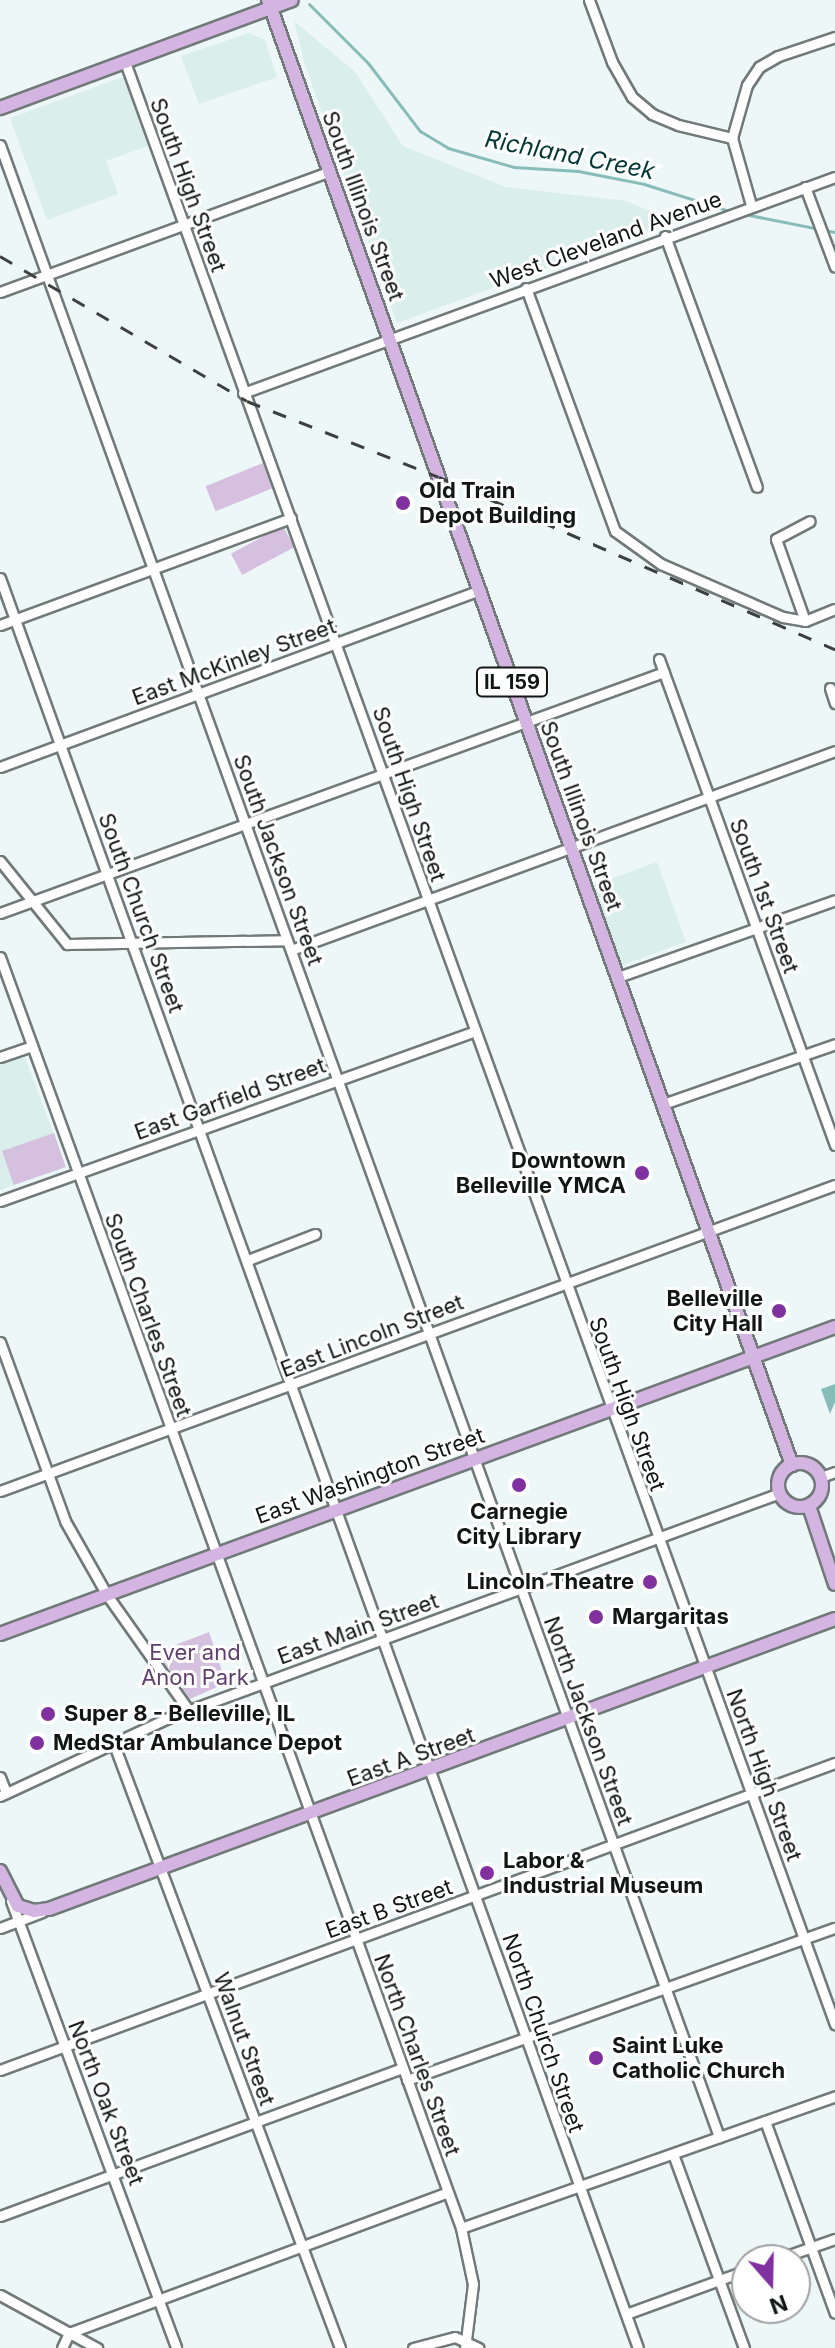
<!DOCTYPE html>
<html>
<head>
<meta charset="utf-8">
<style>
	body { margin:0 }
	#map { position:relative; width:835px; height:2348px; overflow:hidden; background:#edf7f7; font-family:Inter,sans-serif }
	div>[style] { position:absolute }
	[style*='--x'] { left:calc(var(--x)*1px); top:calc(var(--y)*1px); width:calc(var(--w)*1px); rotate:calc(var(--a)*1deg) }
	.built>* { inset:0; background:#daeeec; transform-origin:0 0 }
	.green>* { inset:0; background:#d5c0df; transform-origin:0 0 }
	.water>* { inset:0; background:#88bcb9 }
	.stream>* { height:3px; margin:-1.5px; padding:0 1.5px; transform-origin:1.5px; border-radius:1.5px; background:#88bcb9 }
	.roads { filter:drop-shadow(2px 0 #717979) drop-shadow(-2px 0 #717979) drop-shadow(0 2px #717979) drop-shadow(0 -2px #717979) }
	.minor>* { height:9px; margin:-4.5px; padding:0 4.5px; transform-origin:4.5px; border-radius:4.5px; background:#fff }
	.major>* { height:12px; margin:-6px; padding:0 6px; transform-origin:6px; border-radius:6px; background:#d4b5e1 }
	.major>.ring { margin:-6px; padding:0; box-sizing:content-box; background:none; border:12px solid #d4b5e1; border-radius:50% }
	.rail>* { height:3px; margin-top:-1.5px; transform-origin:0; background:repeating-linear-gradient(90deg,#3c4140 0 14px,transparent 0 28px) }
	.dots>* { width:22px; height:22px; translate:-50% -50%; box-sizing:border-box; border:4px solid #fff; border-radius:50% }
	span { translate:-50% -50%; white-space:nowrap; text-align:center; line-height:1.15; -webkit-text-stroke:6px #fff; paint-order:stroke }
	.shield-label span { padding:2px 6px; background:#fff; border:2px solid; border-radius:6px; -webkit-text-stroke-width:0 }
	.shield-label { font-size:20px; color:#121615; font-weight:700 }
	.street-label { font-size:22px; color:#121615 }
	.poi-label { font-size:22px; color:#121615; font-weight:700 }
	.left { translate:0 -50%; text-align:left }
	.right { translate:-100% -50%; text-align:right }
	.park-label { font-size:22px; color:#603f6e }
	.water-label { font-size:24px; color:#023735; font-style:italic }
	.north { position:absolute; left:731px; top:2244px; width:80px; height:80px; box-sizing:border-box; background:#fff; border:2px solid #a0a2a1; border-radius:50%; rotate:160deg; font-size:22px; font-weight:700; line-height:32px; text-align:center; color:#121615 }
	.north::after { content:''; display:block; margin:auto; width:28px; height:36px; background:#8130a0; clip-path:polygon(50% 0,100% 100%,50% 72%,0 100%) }
</style>
</head>
<body>
<div id="map">
	<div class="built">
		<i style="clip-path:polygon(294px 21px,355px 72px,403px 146px,506px 187px,626px 201px,675px 221px,397px 323px,305px 65px)"></i>
		<i style="clip-path:polygon(249px 33px,265px 40px,277px 77px,199px 104px,181px 56px)"></i>
		<i style="clip-path:polygon(123px 77px,148px 146px,106px 161px,118px 194px,47px 220px,10px 118px)"></i>
		<i style="left:657px;top:862px;width:85px;height:68px;rotate:70deg"></i>
		<i style="clip-path:polygon(25px 1057px,66px 1167px,0 1190px,0 1065px)"></i>
	</div>
	<div class="green">
		<i style="left:263px;top:463px;width:27px;height:62px;rotate:68deg"></i>
		<i style="left:283px;top:526px;width:24px;height:59px;rotate:62deg"></i>
		<i style="left:54px;top:1133px;width:36px;height:55px;rotate:71deg"></i>
		<i style="clip-path:polygon(209px 1632px,226px 1683px,190px 1699px,157px 1652px)"></i>
	</div>
	<div class="water">
		<i style="clip-path:polygon(835px 1384px,835px 1402px,830px 1414px,821px 1389px)"></i>
	</div>
	<div class="stream">
		<i style="--x:309;--y:4;--w:83;--a:45"></i>
		<i style="--x:368;--y:63;--w:86;--a:52.6"></i>
		<i style="--x:420;--y:131;--w:33;--a:31"></i>
		<i style="--x:448;--y:148;--w:69;--a:16.1"></i>
		<i style="--x:514;--y:167;--w:64;--a:3.6"></i>
		<i style="--x:578;--y:171;--w:67;--a:11.1"></i>
		<i style="--x:644;--y:184;--w:89;--a:17.6"></i>
		<i style="--x:744;--y:214;--w:93;--a:11.2"></i>
	</div>
	<div class="roads">
		<div class="minor">
			<i style="--x:589;--y:0;--w:66;--a:69.6"></i>
			<i style="--x:612;--y:62;--w:40;--a:60.3"></i>
			<i style="--x:632;--y:97;--w:26;--a:40"></i>
			<i style="--x:652;--y:114;--w:28;--a:23"></i>
			<i style="--x:678;--y:125;--w:56;--a:13.5"></i>
			<i style="--x:125;--y:62;--w:2087;--a:70.11"></i>
			<i style="--x:0;--y:145;--w:2118;--a:70.15"></i>
			<i style="--x:805;--y:187;--w:85;--a:69.4"></i>
			<i style="--x:751;--y:205;--w:70;--a:-105.8"></i>
			<i style="--x:732;--y:138;--w:55;--a:-74.2"></i>
			<i style="--x:747;--y:85;--w:22;--a:-56"></i>
			<i style="--x:759;--y:67;--w:22;--a:-30"></i>
			<i style="--x:778;--y:56;--w:60;--a:-18.4"></i>
			<i style="--x:665;--y:236;--w:267;--a:69.9"></i>
			<i style="--x:526;--y:288;--w:259;--a:69.9"></i>
			<i style="--x:615;--y:531;--w:57;--a:35.7"></i>
			<i style="--x:661;--y:564;--w:133;--a:23.5"></i>
			<i style="--x:783;--y:617;--w:22;--a:10"></i>
			<i style="--x:805;--y:621;--w:32;--a:-22"></i>
			<i style="--x:0;--y:292;--w:351;--a:-20.1"></i>
			<i style="--x:243;--y:393;--w:630;--a:-20.05"></i>
			<i style="--x:0;--y:578;--w:1881;--a:70.18"></i>
			<i style="--x:805;--y:621;--w:87;--a:-109.5"></i>
			<i style="--x:776;--y:539;--w:38;--a:-28"></i>
			<i style="--x:0;--y:625;--w:310;--a:-20.2"></i>
			<i style="--x:659;--y:659;--w:517;--a:70.09"></i>
			<i style="--x:830;--y:688;--w:16;--a:72"></i>
			<i style="--x:0;--y:767;--w:512;--a:-20.24"></i>
			<i style="--x:0;--y:861;--w:107;--a:51.1"></i>
			<i style="--x:67;--y:944;--w:220;--a:-1"></i>
			<i style="--x:0;--y:913;--w:706;--a:-19.95"></i>
			<i style="--x:291;--y:950;--w:579;--a:-20.09"></i>
			<i style="--x:0;--y:957;--w:1352;--a:70.06"></i>
			<i style="--x:461;--y:2228;--w:57;--a:77.9"></i>
			<i style="--x:473;--y:2284;--w:64;--a:97.1"></i>
			<i style="--x:618;--y:977;--w:230;--a:-19.5"></i>
			<i style="--x:0;--y:1057;--w:34;--a:-19"></i>
			<i style="--x:663;--y:1104;--w:182;--a:-19.2"></i>
			<i style="--x:0;--y:1201;--w:502;--a:-19.66"></i>
			<i style="--x:248;--y:1260;--w:72;--a:-21.2"></i>
			<i style="--x:0;--y:1342;--w:190;--a:70"></i>
			<i style="--x:65;--y:1521;--w:85;--a:60.4"></i>
			<i style="--x:107;--y:1595;--w:142;--a:54.7"></i>
			<i style="--x:821;--y:1477;--w:15;--a:-20"></i>
			<i style="--x:0;--y:1491;--w:889;--a:-20.13"></i>
			<i style="--x:113;--y:1742;--w:647;--a:69.46"></i>
			<i style="--x:0;--y:1777;--w:17;--a:69"></i>
			<i style="--x:0;--y:1796;--w:185;--a:-24.9"></i>
			<i style="--x:168;--y:1718;--w:652;--a:-20.19"></i>
			<i style="--x:11;--y:1901;--w:476;--a:69.7"></i>
			<i style="--x:0;--y:1928;--w:45;--a:-20.9"></i>
			<i style="--x:0;--y:2070;--w:890;--a:-20.19"></i>
			<i style="--x:407;--y:2080;--w:454;--a:-19.6"></i>
			<i style="--x:765;--y:2121;--w:204;--a:70"></i>
			<i style="--x:673;--y:2154;--w:207;--a:69.9"></i>
			<i style="--x:0;--y:2216;--w:428;--a:-20.2"></i>
			<i style="--x:461;--y:2228;--w:397;--a:-19.4"></i>
			<i style="--x:775;--y:2260;--w:64;--a:-19.3"></i>
			<i style="--x:0;--y:2295;--w:111;--a:28.7"></i>
			<i style="--x:626;--y:2314;--w:129;--a:-20"></i>
			<i style="--x:62;--y:2348;--w:17;--a:-65"></i>
			<i style="--x:69;--y:2333;--w:404;--a:-20.4"></i>
			<i style="--x:413;--y:2348;--w:43;--a:-14.7"></i>
			<i style="--x:455;--y:2337;--w:26;--a:25"></i>
		</div>
		<div class="major">
			<i style="--x:268;--y:0;--w:1556;--a:70.32"></i>
			<i style="--x:0;--y:108;--w:311;--a:-20.3"></i>
			<i class="ring" style="left:778px;top:1463px;width:32px;height:32px"></i>
			<i style="--x:809;--y:1506;--w:82;--a:71.6"></i>
			<i style="--x:0;--y:1634;--w:890;--a:-20.19"></i>
			<i style="--x:0;--y:1871;--w:39;--a:63"></i>
			<i style="--x:18;--y:1906;--w:17;--a:17"></i>
			<i style="--x:34;--y:1911;--w:15;--a:-8"></i>
			<i style="--x:49;--y:1909;--w:838;--a:-20.25"></i>
		</div>
	</div>
	<div class="rail">
		<i style="--x:0;--y:256;--w:286;--a:30.4"></i>
		<i style="--x:247;--y:401;--w:206;--a:21.6"></i>
		<i style="--x:439;--y:477;--w:432;--a:23.5"></i>
	</div>
	<div class="dots">
		<i style="left:403px;top:503px;background:#8130a0"></i>
		<i style="left:642px;top:1173px;background:#8130a0"></i>
		<i style="left:779px;top:1311px;background:#8130a0"></i>
		<i style="left:519px;top:1485px;background:#8130a0"></i>
		<i style="left:650px;top:1582px;background:#8130a0"></i>
		<i style="left:596px;top:1617px;background:#8130a0"></i>
		<i style="left:48px;top:1714px;background:#8130a0"></i>
		<i style="left:37px;top:1743px;background:#8130a0"></i>
		<i style="left:487px;top:1873px;background:#8130a0"></i>
		<i style="left:596px;top:2058px;background:#8130a0"></i>
	</div>
	<div class="shield-label">
		<span style="left:512px;top:682px">IL 159</span>
	</div>
	<div class="street-label">
		<span style="left:188px;top:185px;rotate:70deg">South High Street</span>
		<span style="left:363px;top:206px;rotate:70deg">South Illinois Street</span>
		<span style="left:606px;top:240px;rotate:-20deg">West Cleveland Avenue</span>
		<span style="left:234px;top:662px;rotate:-20deg">East McKinley Street</span>
		<span style="left:409px;top:794px;rotate:71deg">South High Street</span>
		<span style="left:581px;top:816px;rotate:70deg">South Illinois Street</span>
		<span style="left:278px;top:860px;rotate:70deg">South Jackson Street</span>
		<span style="left:764px;top:896px;rotate:70deg">South 1st Street</span>
		<span style="left:141px;top:913px;rotate:70deg">South Church Street</span>
		<span style="left:230px;top:1099px;rotate:-20deg">East Garfield Street</span>
		<span style="left:148px;top:1315px;rotate:70deg">South Charles Street</span>
		<span style="left:372px;top:1336px;rotate:-21deg">East Lincoln Street</span>
		<span style="left:627px;top:1404px;rotate:70deg">South High Street</span>
		<span style="left:370px;top:1476px;rotate:-20deg">East Washington Street</span>
		<span style="left:358px;top:1629px;rotate:-20deg">East Main Street</span>
		<span style="left:588px;top:1721px;rotate:70deg">North Jackson Street</span>
		<span style="left:411px;top:1757px;rotate:-20deg">East A Street</span>
		<span style="left:764px;top:1775px;rotate:70deg">North High Street</span>
		<span style="left:389px;top:1909px;rotate:-20deg">East B Street</span>
		<span style="left:543px;top:2033px;rotate:71deg">North Church Street</span>
		<span style="left:244px;top:2039px;rotate:70deg">Walnut Street</span>
		<span style="left:417px;top:2055px;rotate:70deg">North Charles Street</span>
		<span style="left:106px;top:2103px;rotate:69deg">North Oak Street</span>
	</div>
	<div class="poi-label">
		<span class="left" style="left:419px;top:503px">Old Train<br>Depot Building</span>
		<span class="right" style="left:626px;top:1173px">Downtown<br>Belleville YMCA</span>
		<span class="right" style="left:763px;top:1311px">Belleville<br>City Hall</span>
		<span style="left:519px;top:1524px">Carnegie<br>City Library</span>
		<span class="right" style="left:634px;top:1582px">Lincoln Theatre</span>
		<span class="left" style="left:612px;top:1617px">Margaritas</span>
		<span class="left" style="left:64px;top:1714px">Super 8 - Belleville, IL</span>
		<span class="left" style="left:53px;top:1743px">MedStar Ambulance Depot</span>
		<span class="left" style="left:503px;top:1873px">Labor &amp;<br>Industrial Museum</span>
		<span class="left" style="left:612px;top:2058px">Saint Luke<br>Catholic Church</span>
	</div>
	<div class="park-label">
		<span style="left:195px;top:1665px">Ever and<br>Anon Park</span>
	</div>
	<div class="water-label">
		<span style="left:570px;top:155px;rotate:11deg">Richland Creek</span>
	</div>
	<div class="north">N</div>
</div>
</body>
</html>
